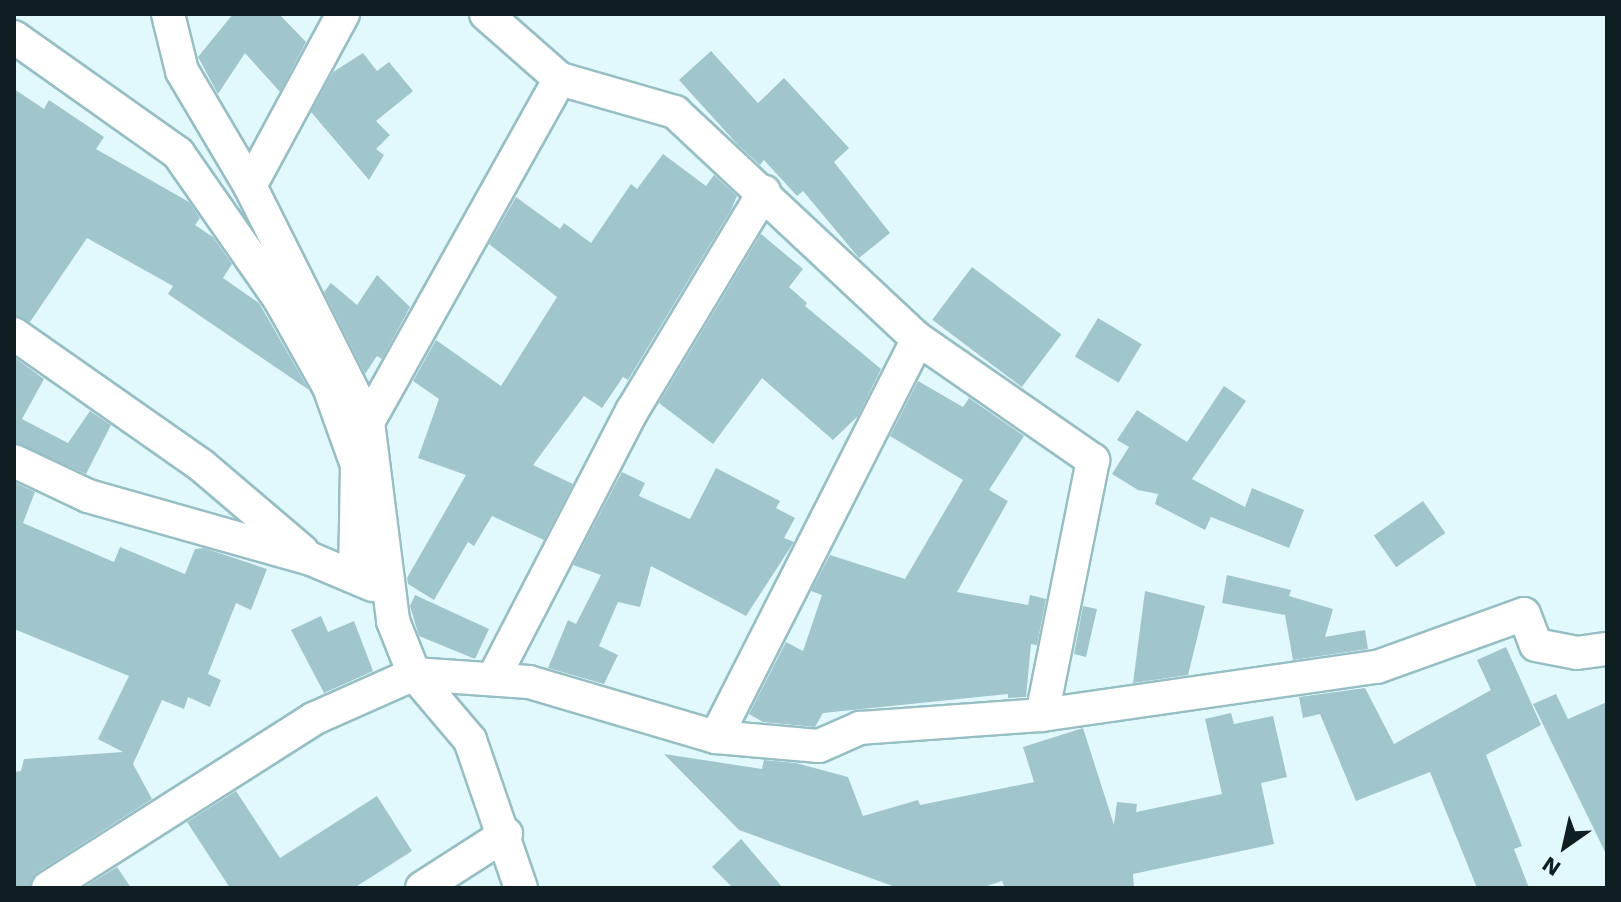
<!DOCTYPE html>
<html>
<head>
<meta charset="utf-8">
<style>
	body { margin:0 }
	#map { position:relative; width:1621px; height:902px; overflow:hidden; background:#e1f9fd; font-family:"Work Sans",sans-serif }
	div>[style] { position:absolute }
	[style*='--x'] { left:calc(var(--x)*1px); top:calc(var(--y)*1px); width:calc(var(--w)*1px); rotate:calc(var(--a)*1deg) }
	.building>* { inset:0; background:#a0c6cc; transform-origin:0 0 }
	.roads { filter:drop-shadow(2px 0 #97bec4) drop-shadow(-2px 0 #97bec4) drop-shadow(0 2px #97bec4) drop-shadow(0 -2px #97bec4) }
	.minor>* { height:32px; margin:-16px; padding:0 16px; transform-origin:16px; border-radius:16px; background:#fff }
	span { translate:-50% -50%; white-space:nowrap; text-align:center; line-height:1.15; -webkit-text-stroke:8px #e1f9fd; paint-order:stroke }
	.frame { position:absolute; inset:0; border:16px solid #0f1e21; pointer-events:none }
	.north { position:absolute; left:1525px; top:806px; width:80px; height:80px; -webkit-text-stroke:6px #e1f9fd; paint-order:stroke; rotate:214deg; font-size:22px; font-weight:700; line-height:32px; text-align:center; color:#0f1e21 }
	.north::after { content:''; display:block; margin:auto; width:28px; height:36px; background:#0f1e21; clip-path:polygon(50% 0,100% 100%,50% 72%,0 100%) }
</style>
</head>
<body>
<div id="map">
	<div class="building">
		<i style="clip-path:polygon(233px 14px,279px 14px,306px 42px,280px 92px,245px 53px,218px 94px,198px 57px)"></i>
		<i style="clip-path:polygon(711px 51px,758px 103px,784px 78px,849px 148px,834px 162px,890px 233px,859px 258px,803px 191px,797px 196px,764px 160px,760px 165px,737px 144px,679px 80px)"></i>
		<i style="clip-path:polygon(363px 53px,377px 71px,389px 62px,413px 91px,376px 121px,390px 135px,376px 149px,384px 155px,369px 180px,311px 112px,333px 72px)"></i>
		<i style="clip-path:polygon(14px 89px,44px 109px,49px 100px,104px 137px,96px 149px,189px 202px,200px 218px,195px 225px,213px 237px,232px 264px,223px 278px,259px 303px,309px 390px,168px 294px,173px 286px,87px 238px,30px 322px,14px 315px)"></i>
		<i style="clip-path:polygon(663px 154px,706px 186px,714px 175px,737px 196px,731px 210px,628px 380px,623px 377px,602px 408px,584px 396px,533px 465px,573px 484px,544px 540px,492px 516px,474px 546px,468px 542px,434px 600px,408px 584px,407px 578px,466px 475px,418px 458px,439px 399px,413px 381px,436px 340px,501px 386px,557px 297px,489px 244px,516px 197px,560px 229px,564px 223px,591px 243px,631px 184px,637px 189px)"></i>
		<i style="clip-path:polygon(761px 234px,803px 269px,789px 287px,807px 303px,805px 306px,881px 369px,858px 416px,833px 440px,762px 378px,713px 444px,659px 403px)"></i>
		<i style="left:972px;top:267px;width:112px;height:66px;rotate:37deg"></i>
		<i style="clip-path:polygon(377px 275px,410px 307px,382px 359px,377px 356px,365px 374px,324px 292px,331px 283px,357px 305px)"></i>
		<i style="left:1098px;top:318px;width:51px;height:45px;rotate:31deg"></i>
		<i style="clip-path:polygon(14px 357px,44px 379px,22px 419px,68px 443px,90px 411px,111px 425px,86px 474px,14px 442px)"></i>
		<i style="clip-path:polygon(918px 381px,963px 407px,969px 398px,1024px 436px,989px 490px,1008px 501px,957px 592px,1028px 605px,1030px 595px,1046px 599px,1037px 645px,1031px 644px,1026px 697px,1008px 698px,1008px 694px,823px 713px,815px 727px,763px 722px,749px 714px,786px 642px,803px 651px,822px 595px,811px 591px,830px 555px,905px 579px,963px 480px,890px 436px)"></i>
		<i style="clip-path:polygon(1224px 386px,1246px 401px,1192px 479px,1245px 507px,1252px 488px,1304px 510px,1289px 548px,1211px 517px,1205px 530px,1155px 504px,1158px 494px,1138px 490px,1112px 474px,1129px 447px,1117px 440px,1137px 410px,1187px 442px)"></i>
		<i style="clip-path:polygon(716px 468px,780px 501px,776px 508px,795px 518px,784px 538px,794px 542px,746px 616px,651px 566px,640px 607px,618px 602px,599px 646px,618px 655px,604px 684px,548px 668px,568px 620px,576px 624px,601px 575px,573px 565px,622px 472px,645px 483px,639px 496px,690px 519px)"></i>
		<i style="clip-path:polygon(14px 482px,35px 492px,23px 523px,114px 562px,120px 547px,185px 574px,195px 549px,204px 548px,267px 569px,251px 610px,236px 603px,208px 674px,221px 680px,210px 707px,188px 697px,184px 709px,162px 700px,133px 764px,152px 799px,38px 872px,29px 888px,14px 888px,14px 772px,21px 771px,24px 759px,123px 752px,98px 739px,129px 676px,14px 629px)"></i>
		<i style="left:1423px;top:501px;width:39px;height:60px;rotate:55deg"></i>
		<i style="clip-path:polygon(1227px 575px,1291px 590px,1289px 596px,1333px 609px,1325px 637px,1365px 630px,1368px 649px,1293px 660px,1285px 615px,1222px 603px)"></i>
		<i style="clip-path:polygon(1145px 591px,1205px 606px,1188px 675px,1133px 683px)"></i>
		<i style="clip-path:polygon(415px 595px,489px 629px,475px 659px,419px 636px,410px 606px)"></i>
		<i style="clip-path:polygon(1083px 606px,1097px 609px,1086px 657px,1074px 654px)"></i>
		<i style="clip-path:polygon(321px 616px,328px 632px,354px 621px,373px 671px,324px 693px,291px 630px)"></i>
		<i style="clip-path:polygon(1506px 647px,1541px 725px,1486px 755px,1522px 846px,1514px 849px,1529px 888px,1477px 888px,1430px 772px,1356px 801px,1320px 714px,1303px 718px,1299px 697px,1365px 688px,1394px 744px,1491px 690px,1477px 660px)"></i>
		<i style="clip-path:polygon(1556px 694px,1568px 719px,1607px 702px,1607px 856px,1533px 704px)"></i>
		<i style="clip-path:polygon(1231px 713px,1234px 724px,1273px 716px,1287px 777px,1261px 783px,1274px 844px,1133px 874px,1134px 888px,1005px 888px,1002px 881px,981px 888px,898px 888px,739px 830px,664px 754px,762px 769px,764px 760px,796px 763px,848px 777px,863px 816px,918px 800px,920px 805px,1034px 782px,1023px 747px,1083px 728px,1114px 825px,1117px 802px,1137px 804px,1136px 812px,1222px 794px,1205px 719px)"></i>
		<i style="clip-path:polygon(236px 791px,280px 858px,377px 796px,412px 851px,354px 888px,230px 888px,187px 822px)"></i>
		<i style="clip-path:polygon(741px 839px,783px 888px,733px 888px,712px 867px)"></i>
		<i style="clip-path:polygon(117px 867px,131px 888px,83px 888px)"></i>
	</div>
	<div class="roads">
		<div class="minor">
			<i style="--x:168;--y:14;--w:59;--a:76.2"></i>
			<i style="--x:182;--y:71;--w:134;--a:59.4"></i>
			<i style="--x:250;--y:186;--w:264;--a:63.4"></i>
			<i style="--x:368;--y:422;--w:201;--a:82.8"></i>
			<i style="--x:393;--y:621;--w:57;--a:68.4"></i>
			<i style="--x:414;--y:674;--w:87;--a:49.7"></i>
			<i style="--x:470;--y:740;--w:157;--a:71"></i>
			<i style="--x:486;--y:14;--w:98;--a:41.3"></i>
			<i style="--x:560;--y:79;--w:120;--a:16"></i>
			<i style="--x:675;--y:112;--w:333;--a:43.1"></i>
			<i style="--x:918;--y:339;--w:213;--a:34.7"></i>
			<i style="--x:1093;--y:460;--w:260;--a:101.3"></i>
			<i style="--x:14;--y:37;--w:201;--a:35.3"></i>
			<i style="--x:178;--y:153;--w:179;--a:55.2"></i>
			<i style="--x:280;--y:300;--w:100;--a:60.6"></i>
			<i style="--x:329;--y:387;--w:83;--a:70.3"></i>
			<i style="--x:357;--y:465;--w:112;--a:91"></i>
			<i style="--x:250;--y:186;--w:196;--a:-61.6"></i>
			<i style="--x:14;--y:334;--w:228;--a:35"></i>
			<i style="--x:201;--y:465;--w:133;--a:40.4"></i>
			<i style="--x:368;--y:422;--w:393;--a:-60.8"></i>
			<i style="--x:14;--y:461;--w:82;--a:25.3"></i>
			<i style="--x:88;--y:496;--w:232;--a:15.8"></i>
			<i style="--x:311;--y:559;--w:67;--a:22.8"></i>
			<i style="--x:493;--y:679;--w:302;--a:-62.6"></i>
			<i style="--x:632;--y:411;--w:256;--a:-58.9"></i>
			<i style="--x:716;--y:737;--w:446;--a:-63.1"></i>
			<i style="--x:48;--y:888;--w:314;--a:-32.5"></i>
			<i style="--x:313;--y:719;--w:111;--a:-24"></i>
			<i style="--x:414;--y:674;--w:115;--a:4"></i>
			<i style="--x:529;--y:682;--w:195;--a:16.4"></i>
			<i style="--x:716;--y:737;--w:103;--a:5"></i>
			<i style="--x:819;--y:746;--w:45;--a:-23.7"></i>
			<i style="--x:860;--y:728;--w:182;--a:-4.1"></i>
			<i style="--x:1042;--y:715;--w:338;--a:-8.2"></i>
			<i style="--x:1377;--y:667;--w:156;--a:-19.8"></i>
			<i style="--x:1524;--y:614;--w:33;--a:69"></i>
			<i style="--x:1536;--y:645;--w:42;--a:11"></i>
			<i style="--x:1577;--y:653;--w:30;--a:-8"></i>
			<i style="--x:422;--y:888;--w:100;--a:-32.7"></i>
		</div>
	</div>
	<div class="frame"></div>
	<div class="north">N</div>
</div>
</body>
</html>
